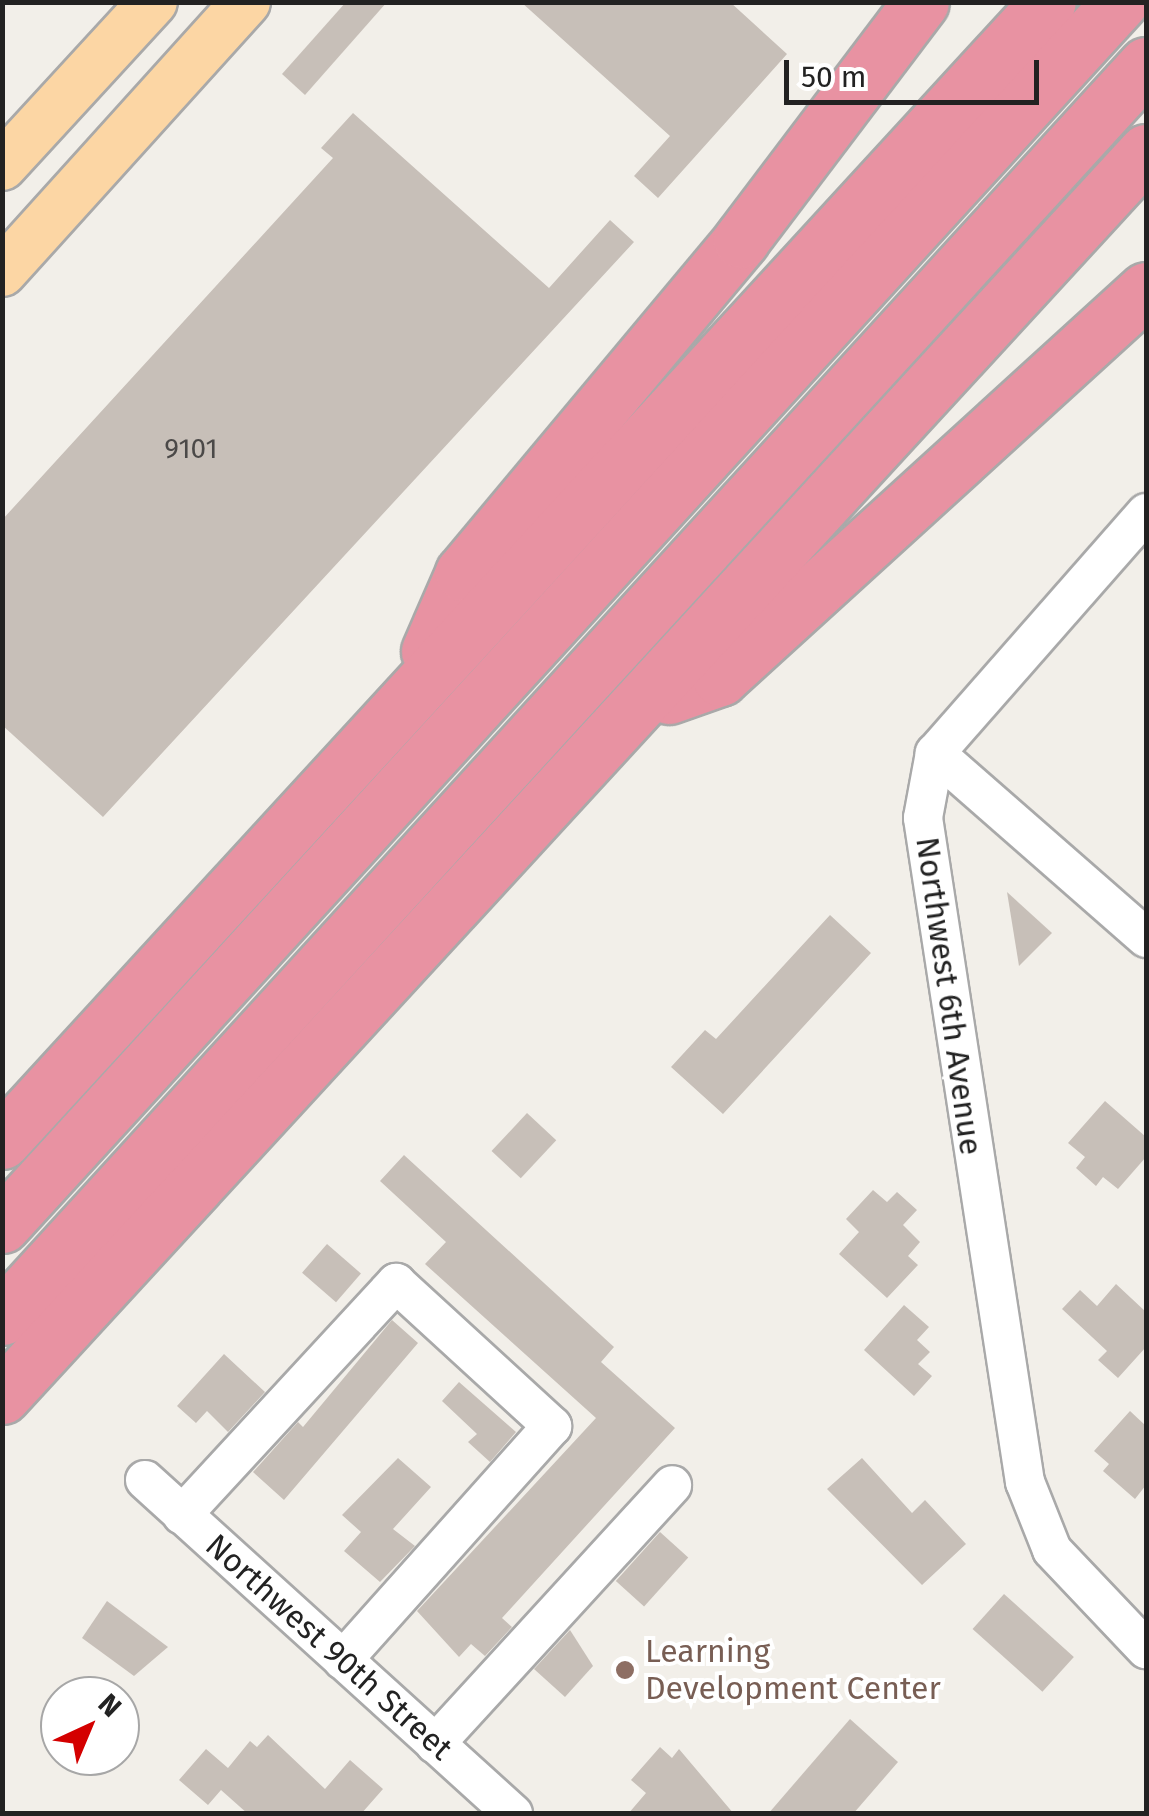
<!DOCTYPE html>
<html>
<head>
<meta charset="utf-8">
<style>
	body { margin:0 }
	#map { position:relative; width:1149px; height:1816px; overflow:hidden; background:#f2efe9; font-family:"Fira Sans",sans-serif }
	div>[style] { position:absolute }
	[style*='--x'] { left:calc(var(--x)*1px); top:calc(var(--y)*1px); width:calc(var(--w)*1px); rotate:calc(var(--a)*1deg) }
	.building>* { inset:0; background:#c7bfb8; transform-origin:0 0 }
	.roads { filter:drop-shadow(2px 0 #a9a9a9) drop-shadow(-2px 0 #a9a9a9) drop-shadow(0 2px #a9a9a9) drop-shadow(0 -2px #a9a9a9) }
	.minor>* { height:38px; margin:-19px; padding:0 19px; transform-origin:19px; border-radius:19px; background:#fff }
	.major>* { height:48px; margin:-24px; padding:0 24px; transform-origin:24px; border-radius:24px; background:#fcd6a4 }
	.highway>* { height:55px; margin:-27.5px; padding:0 27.5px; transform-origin:27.5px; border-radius:27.5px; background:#e892a2 }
	.dots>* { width:28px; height:28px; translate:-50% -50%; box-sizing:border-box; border:5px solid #fff; border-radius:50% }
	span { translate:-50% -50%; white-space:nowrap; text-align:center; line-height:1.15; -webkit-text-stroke:8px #fff; paint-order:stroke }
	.number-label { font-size:28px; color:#4b4948 }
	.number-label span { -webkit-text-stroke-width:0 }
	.street-label { font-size:32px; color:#222 }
	.education-label { font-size:32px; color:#785e54 }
	.left { translate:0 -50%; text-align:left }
	.frame { position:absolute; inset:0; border:5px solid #222; pointer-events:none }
	.north { position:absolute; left:40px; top:1676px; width:100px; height:100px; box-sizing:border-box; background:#fff; border:2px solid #a7a7a7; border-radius:50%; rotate:44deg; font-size:28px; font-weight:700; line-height:40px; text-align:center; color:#222 }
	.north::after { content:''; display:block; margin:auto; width:35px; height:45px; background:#d40000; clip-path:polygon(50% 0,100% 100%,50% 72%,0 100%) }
	.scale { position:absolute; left:784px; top:60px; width:255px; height:45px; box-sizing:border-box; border:5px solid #222; border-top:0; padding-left:12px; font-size:30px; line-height:35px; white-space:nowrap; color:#222; -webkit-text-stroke:8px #fff; paint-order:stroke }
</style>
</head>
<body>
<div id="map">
	<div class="building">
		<i style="clip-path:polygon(346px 2px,387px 2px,305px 95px,282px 74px)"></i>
		<i style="clip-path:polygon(521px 2px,730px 2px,787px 54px,658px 198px,634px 176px,670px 136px)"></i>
		<i style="clip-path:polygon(353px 113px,549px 288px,610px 220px,634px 242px,103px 817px,2px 725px,2px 520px,333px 158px,321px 148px)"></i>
		<i style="clip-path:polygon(1007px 892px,1052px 933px,1019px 966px)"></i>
		<i style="clip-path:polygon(830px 915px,871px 953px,723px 1114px,671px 1067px,705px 1030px,716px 1039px)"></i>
		<i style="clip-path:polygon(1105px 1101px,1146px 1137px,1146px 1157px,1118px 1189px,1103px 1177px,1096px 1186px,1076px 1168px,1085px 1157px,1068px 1143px)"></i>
		<i style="left:527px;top:1113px;width:40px;height:52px;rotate:43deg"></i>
		<i style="clip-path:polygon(404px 1155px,614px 1347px,601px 1362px,675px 1428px,502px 1618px,512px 1627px,485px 1656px,471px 1644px,459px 1657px,417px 1611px,596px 1418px,425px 1264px,446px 1242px,380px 1181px)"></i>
		<i style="clip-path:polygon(873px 1190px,887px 1202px,897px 1192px,917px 1210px,903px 1225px,920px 1242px,908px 1256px,918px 1265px,887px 1298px,839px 1254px,859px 1232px,846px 1219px)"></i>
		<i style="left:327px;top:1244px;width:45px;height:38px;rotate:41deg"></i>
		<i style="clip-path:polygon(1116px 1284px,1146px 1312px,1146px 1347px,1118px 1378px,1098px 1360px,1107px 1351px,1062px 1309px,1080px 1290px,1097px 1306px)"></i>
		<i style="clip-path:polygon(904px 1305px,929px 1327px,917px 1340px,930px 1352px,918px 1364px,932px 1376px,914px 1396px,864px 1350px)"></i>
		<i style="clip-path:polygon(392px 1320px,418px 1343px,284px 1500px,253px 1472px,298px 1422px,303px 1427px)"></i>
		<i style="clip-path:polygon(224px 1354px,265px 1392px,228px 1432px,207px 1411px,196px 1423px,177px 1406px)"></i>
		<i style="clip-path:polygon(459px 1382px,516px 1432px,490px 1462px,468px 1442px,477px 1434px,442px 1401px)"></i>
		<i style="clip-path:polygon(1130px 1411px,1146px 1426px,1146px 1485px,1135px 1499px,1103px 1471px,1109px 1464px,1094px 1451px)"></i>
		<i style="clip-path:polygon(398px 1458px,431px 1487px,393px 1529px,415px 1546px,380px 1582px,344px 1551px,361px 1532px,342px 1515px)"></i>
		<i style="clip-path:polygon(862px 1458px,912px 1513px,925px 1500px,966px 1544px,922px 1585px,827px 1489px)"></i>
		<i style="left:660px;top:1532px;width:38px;height:66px;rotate:42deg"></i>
		<i style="left:1004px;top:1594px;width:94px;height:47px;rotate:42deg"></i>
		<i style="clip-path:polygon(107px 1601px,168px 1647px,134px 1676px,82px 1638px)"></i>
		<i style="clip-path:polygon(570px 1630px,593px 1666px,565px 1697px,534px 1669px)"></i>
		<i style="clip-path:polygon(850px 1719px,898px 1762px,853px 1814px,768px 1814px)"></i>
		<i style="clip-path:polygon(268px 1735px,325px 1789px,350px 1760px,383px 1789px,361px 1814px,248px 1814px,221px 1790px,208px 1805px,179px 1780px,206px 1749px,228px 1768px,250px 1741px,257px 1747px)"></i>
		<i style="clip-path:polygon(660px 1747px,672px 1758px,679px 1749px,734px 1814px,628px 1814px,646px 1793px,631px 1780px)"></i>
	</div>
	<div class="roads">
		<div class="minor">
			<i style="--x:1146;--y:513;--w:320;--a:131.3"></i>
			<i style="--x:935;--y:753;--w:66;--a:100.5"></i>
			<i style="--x:923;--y:818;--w:672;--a:81.27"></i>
			<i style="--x:1025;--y:1482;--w:73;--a:68.3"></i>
			<i style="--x:1052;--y:1550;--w:137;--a:46.5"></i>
			<i style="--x:935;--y:753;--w:281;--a:41.2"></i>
			<i style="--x:145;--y:1480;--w:497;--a:42.2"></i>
			<i style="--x:182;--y:1515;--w:316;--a:-47.3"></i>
			<i style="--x:396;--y:1283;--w:212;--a:42.5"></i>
			<i style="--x:552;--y:1426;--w:314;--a:131.8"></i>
			<i style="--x:435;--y:1744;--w:351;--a:-47.5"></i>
		</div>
		<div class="major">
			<i style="--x:2;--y:166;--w:223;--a:-47.4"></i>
			<i style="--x:2;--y:272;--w:364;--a:-47.9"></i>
		</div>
		<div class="highway">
			<i style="--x:429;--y:651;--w:85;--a:-66.4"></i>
			<i style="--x:463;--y:573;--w:434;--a:-50.1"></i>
			<i style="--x:741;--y:240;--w:298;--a:-52.9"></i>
			<i style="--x:669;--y:696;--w:54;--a:-19.4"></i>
			<i style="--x:720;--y:678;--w:576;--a:-42.33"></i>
			<i style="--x:2;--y:1141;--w:1546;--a:-47.44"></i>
			<i style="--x:2;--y:1225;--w:1657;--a:-47.57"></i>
			<i style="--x:2;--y:1317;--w:1696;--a:-47.58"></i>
			<i style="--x:2;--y:1396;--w:1690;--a:-47.4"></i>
		</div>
	</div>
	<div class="dots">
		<i style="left:625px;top:1670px;background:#8d6e63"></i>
	</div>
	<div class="number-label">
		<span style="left:191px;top:449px">9101</span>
	</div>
	<div class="street-label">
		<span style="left:949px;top:996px;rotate:82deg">Northwest 6th Avenue</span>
		<span style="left:329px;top:1647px;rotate:42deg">Northwest 90th Street</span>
	</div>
	<div class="education-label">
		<span class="left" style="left:645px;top:1670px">Learning<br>Development Center</span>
	</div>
	<div class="frame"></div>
	<div class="north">N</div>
	<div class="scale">50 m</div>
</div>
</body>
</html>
